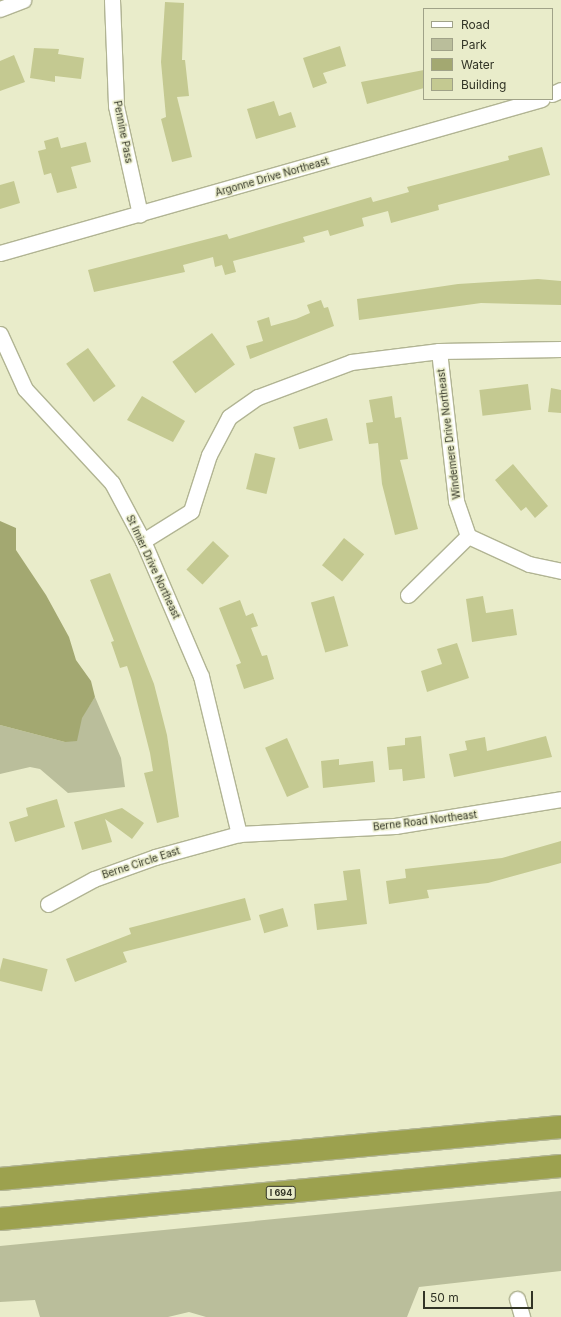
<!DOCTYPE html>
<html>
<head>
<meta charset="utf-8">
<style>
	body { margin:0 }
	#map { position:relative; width:561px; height:1317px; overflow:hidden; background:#e9ecca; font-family:Inter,sans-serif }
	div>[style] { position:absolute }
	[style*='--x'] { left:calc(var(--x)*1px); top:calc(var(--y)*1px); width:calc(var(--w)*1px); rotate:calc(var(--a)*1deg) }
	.green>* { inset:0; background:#babe9b }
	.water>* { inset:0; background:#a3a871 }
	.building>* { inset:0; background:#c4c991; transform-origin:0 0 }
	.roads { filter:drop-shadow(1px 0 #b1b493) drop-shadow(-1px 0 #b1b493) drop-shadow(0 1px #b1b493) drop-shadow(0 -1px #b1b493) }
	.minor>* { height:15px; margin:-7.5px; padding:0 7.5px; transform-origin:7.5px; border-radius:7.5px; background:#fff }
	.motorway>* { height:22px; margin:-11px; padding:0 11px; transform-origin:11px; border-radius:11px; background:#9ca14e }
	span { translate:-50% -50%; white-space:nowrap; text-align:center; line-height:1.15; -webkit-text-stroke:3px #e9ecca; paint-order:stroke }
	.shield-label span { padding:1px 3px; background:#e9ecca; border:1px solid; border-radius:3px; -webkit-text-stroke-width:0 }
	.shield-label { font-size:9px; color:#323426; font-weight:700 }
	.street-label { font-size:10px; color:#323426 }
	.legend { position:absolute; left:423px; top:8px; width:130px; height:92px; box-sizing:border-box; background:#e9ecca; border:1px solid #a0a288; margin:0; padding:5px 7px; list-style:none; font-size:12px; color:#323426 }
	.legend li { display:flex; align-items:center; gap:8px; height:20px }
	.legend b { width:20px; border:1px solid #a0a288 }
	.scale { position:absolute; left:423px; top:1291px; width:110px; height:18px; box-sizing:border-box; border:2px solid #323426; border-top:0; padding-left:5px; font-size:12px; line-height:14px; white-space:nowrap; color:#323426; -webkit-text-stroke:3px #e9ecca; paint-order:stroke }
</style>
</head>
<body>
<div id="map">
	<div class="green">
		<i style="clip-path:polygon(95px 697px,121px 758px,125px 787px,68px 793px,40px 769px,30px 767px,0 774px,0 725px,65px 742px)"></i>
		<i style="clip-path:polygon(561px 1191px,561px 1271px,419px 1287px,407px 1317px,206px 1317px,189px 1312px,168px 1317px,40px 1317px,35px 1300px,0 1302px,0 1246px)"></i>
	</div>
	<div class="water">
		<i style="clip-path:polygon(0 521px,16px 528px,16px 550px,46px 595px,69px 637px,76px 660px,91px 681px,95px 697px,82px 718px,77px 741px,65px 742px,0 725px)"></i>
	</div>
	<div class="building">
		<i style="clip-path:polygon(165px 2px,184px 3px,182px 60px,185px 60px,189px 96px,177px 97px,192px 157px,172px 162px,161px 119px,166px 117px,161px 62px)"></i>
		<i style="clip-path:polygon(340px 46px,346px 66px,323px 73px,327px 83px,313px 88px,303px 58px)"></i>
		<i style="clip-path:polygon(34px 48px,59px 49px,58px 54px,84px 58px,81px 79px,55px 76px,55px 82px,30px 78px)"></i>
		<i style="clip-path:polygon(14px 55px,25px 82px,0 91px,0 61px)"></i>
		<i style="clip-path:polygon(424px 70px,424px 88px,367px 104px,361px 82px)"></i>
		<i style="clip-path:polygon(274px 101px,279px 116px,291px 112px,296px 127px,256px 139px,247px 109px)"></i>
		<i style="clip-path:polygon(58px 137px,61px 148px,86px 142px,91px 162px,71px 167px,77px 188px,57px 193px,51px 173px,44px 175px,38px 151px,46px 149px,44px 141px)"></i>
		<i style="clip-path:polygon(542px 147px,550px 175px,438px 205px,439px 210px,391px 223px,388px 211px,362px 218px,364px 226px,330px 236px,328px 230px,303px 237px,305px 242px,233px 261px,236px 272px,225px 275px,222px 265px,215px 267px,213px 257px,183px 265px,185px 272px,94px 292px,88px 270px,227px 234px,229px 239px,371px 197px,373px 202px,409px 192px,407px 187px,509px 160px,508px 156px)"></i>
		<i style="clip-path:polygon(14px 181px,20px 203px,0 209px,0 185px)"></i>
		<i style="clip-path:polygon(538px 279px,561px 281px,561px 305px,481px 303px,359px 320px,357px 299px,458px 284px)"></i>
		<i style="clip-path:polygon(321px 300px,324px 308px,328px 307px,334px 326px,250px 359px,246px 346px,263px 341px,257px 321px,269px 317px,271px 326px,296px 319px,310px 313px,307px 305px)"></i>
		<i style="left:212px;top:333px;width:39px;height:49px;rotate:54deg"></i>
		<i style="left:88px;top:348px;width:47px;height:27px;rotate:54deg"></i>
		<i style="left:528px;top:384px;width:26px;height:49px;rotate:83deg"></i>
		<i style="clip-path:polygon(551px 388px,561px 390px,561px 413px,548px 412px)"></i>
		<i style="clip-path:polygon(142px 396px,185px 421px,173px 442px,127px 420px)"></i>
		<i style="clip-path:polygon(392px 396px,395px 418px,401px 417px,408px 459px,400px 460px,418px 529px,395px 535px,382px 484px,378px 443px,369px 444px,366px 423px,373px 422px,369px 400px)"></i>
		<i style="left:327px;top:418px;width:23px;height:35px;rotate:75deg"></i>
		<i style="left:255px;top:453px;width:21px;height:37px;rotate:14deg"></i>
		<i style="clip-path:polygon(513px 464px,548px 506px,535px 518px,526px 507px,521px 511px,495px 480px)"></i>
		<i style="left:344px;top:538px;width:26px;height:35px;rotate:39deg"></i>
		<i style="left:213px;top:541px;width:22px;height:39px;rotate:43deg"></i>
		<i style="clip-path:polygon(110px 573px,154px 684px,167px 735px,179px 817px,157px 823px,144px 773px,153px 771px,150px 753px,131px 678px,127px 666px,120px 668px,111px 642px,114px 641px,90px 580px)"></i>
		<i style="left:334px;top:596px;width:52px;height:24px;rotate:74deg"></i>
		<i style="clip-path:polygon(483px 596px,486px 613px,513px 609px,517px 635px,472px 642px,466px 599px)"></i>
		<i style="clip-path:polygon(240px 600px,246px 616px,253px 613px,258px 626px,251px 628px,262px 656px,267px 655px,274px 679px,244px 689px,236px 665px,241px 663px,219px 608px)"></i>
		<i style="clip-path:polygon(457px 643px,469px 678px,427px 692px,421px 671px,442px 664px,437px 649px)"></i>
		<i style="clip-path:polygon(421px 736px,425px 778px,403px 781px,402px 769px,389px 770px,387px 747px,405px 745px,405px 738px)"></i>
		<i style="clip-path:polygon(546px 736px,552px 757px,454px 777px,449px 754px,467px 750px,465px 741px,485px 737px,487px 751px)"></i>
		<i style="left:287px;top:738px;width:54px;height:24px;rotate:66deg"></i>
		<i style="clip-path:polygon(339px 759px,339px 765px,373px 761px,375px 782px,323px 788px,321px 761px)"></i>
		<i style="clip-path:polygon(57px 799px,65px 827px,15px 842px,9px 822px,28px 816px,26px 808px)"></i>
		<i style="clip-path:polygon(122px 808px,144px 823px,132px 839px,105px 819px,112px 842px,82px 850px,74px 822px)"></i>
		<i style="clip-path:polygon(561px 841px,561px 863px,488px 883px,427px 890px,429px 898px,389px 904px,386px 881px,406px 878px,405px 869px,502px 858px)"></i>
		<i style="clip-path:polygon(360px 869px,367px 924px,317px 930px,314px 904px,347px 900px,343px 871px)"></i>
		<i style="clip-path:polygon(245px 898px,251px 920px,123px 952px,127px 962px,75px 982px,66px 959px,131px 934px,129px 928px)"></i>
		<i style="left:283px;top:908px;width:19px;height:25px;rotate:74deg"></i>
		<i style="left:3px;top:958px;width:46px;height:23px;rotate:14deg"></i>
	</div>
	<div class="roads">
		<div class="minor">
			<i style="--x:112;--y:0;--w:106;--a:87.8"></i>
			<i style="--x:116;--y:106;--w:111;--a:77.5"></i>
			<i style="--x:0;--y:9;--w:25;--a:-21"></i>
			<i style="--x:552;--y:94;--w:10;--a:-24"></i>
			<i style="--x:0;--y:253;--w:563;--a:-15.86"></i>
			<i style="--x:0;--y:334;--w:60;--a:65.6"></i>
			<i style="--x:25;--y:389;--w:128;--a:47.2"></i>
			<i style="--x:112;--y:483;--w:66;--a:61.9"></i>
			<i style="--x:143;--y:541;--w:147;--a:66.8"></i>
			<i style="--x:201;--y:676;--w:163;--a:76.5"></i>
			<i style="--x:439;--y:351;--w:151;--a:83.5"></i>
			<i style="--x:456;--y:501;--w:37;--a:71"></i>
			<i style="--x:468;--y:536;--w:67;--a:24.7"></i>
			<i style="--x:529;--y:564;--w:33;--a:12"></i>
			<i style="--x:143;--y:541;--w:57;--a:-32"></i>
			<i style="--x:191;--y:511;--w:59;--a:-72.2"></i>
			<i style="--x:209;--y:455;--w:43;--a:-62.2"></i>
			<i style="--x:229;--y:417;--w:35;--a:-35"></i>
			<i style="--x:258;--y:397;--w:99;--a:-20.6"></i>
			<i style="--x:351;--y:362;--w:89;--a:-7.1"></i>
			<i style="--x:439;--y:351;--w:122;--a:-0.9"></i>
			<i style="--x:408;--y:595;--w:84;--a:-44.5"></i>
			<i style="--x:48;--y:904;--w:52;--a:-28.5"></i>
			<i style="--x:94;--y:879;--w:65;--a:-19.8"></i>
			<i style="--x:155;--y:857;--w:87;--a:-15.3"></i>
			<i style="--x:239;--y:834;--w:156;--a:-2.9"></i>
			<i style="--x:395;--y:826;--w:168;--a:-9.2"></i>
			<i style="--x:517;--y:1299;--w:19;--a:74"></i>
		</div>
		<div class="motorway">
			<i style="--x:0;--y:1179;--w:563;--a:-5.3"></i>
			<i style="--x:0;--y:1219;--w:563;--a:-5.4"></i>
		</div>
	</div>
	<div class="shield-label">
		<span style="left:281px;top:1193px">I 694</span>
	</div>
	<div class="street-label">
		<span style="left:123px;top:132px;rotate:79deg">Pennine Pass</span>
		<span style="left:272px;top:177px;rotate:-16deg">Argonne Drive Northeast</span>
		<span style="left:449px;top:434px;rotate:-97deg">Windemere Drive Northeast</span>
		<span style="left:153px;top:567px;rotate:65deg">St Imier Drive Northeast</span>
		<span style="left:425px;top:821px;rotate:-7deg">Berne Road Northeast</span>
		<span style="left:141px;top:863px;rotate:-18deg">Berne Circle East</span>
	</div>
	<ul class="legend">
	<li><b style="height:5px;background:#fff"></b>Road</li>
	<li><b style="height:11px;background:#babe9b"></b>Park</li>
	<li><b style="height:11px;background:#a3a871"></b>Water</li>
	<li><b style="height:11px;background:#c4c991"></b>Building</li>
	</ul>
	<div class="scale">50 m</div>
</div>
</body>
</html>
